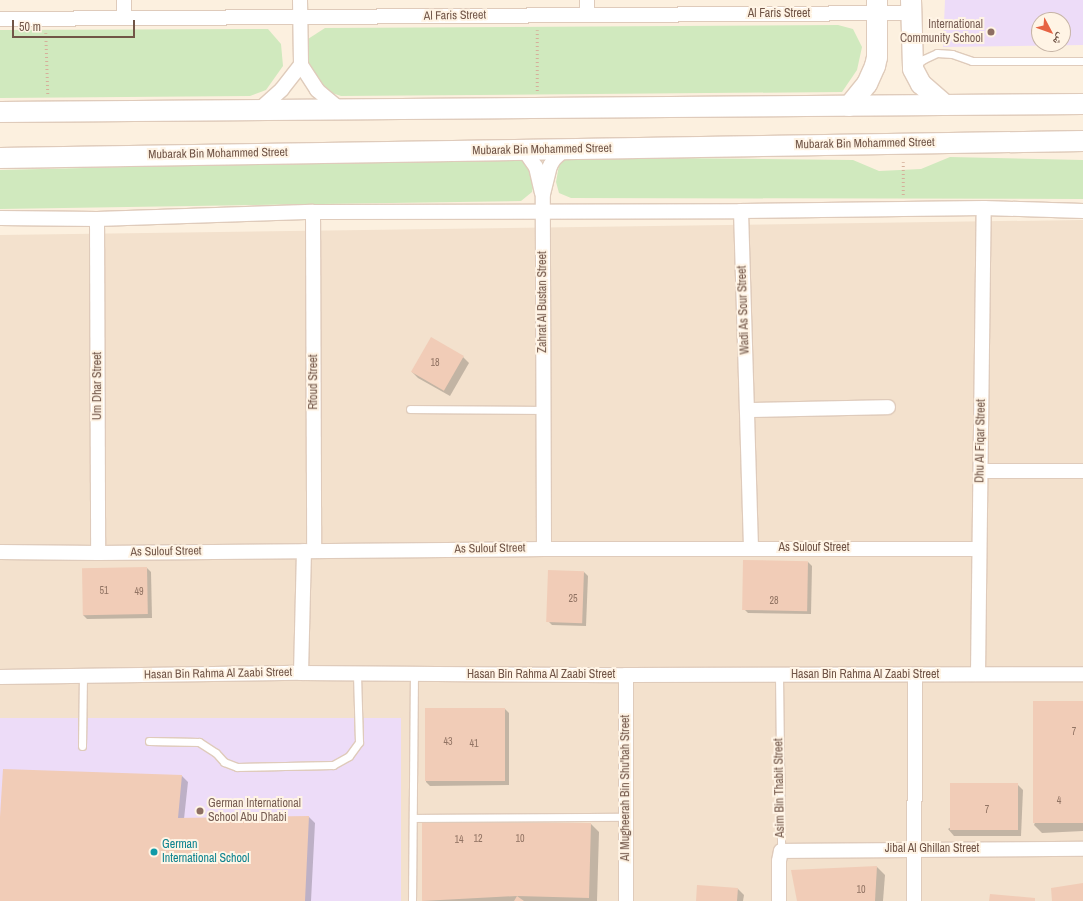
<!DOCTYPE html>
<html>
<head>
<meta charset="utf-8">
<style>
	body { margin:0 }
	#map { position:relative; width:1083px; height:901px; overflow:hidden; background:#fcf0df; font-family:"Archivo Narrow","Noto Naskh Arabic",sans-serif }
	div>[style] { position:absolute }
	[style*='--x'] { left:calc(var(--x)*1px); top:calc(var(--y)*1px); width:calc(var(--w)*1px); rotate:calc(var(--a)*1deg) }
	.residential>* { inset:0; background:#f3e1cd }
	.education>* { inset:0; background:#eddcf8; transform-origin:0 0 }
	.green>* { inset:0; background:#d0e9be }
	.shadow>* { inset:0; background:#0003 }
	.building>* { inset:0; background:#f1ccb7; transform-origin:0 0 }
	.path>* { height:2.5px; margin-top:-1.25px; transform-origin:0; background:repeating-linear-gradient(90deg,#d5af9a 0 1px,transparent 0 4px) }
	.roads { filter:drop-shadow(1px 0 #dfcbbb) drop-shadow(-1px 0 #dfcbbb) drop-shadow(0 1px #dfcbbb) drop-shadow(0 -1px #dfcbbb) }
	.lane>* { height:7px; margin:-3.5px; padding:0 3.5px; transform-origin:3.5px; border-radius:3.5px; background:#fff }
	.street>* { height:14px; margin:-7px; padding:0 7px; transform-origin:7px; border-radius:7px; background:#fff }
	.secondary>* { height:20px; margin:-10px; padding:0 10px; transform-origin:10px; border-radius:10px; background:#fff }
	.dots>* { width:11px; height:11px; translate:-50% -50%; box-sizing:border-box; border:2px solid #fff4e5; border-radius:50% }
	span { translate:-50% -50%; white-space:nowrap; text-align:center; line-height:1.15; -webkit-text-stroke:4px #fff4e5; paint-order:stroke }
	.number-label { font-size:10px; color:#917363 }
	.number-label span { -webkit-text-stroke-width:0 }
	.street-label { font-size:12px; color:#715547 }
	.education-label { font-size:12px; color:#785e54 }
	.right { translate:-100% -50%; text-align:right }
	.left { translate:0 -50%; text-align:left }
	.culture-label { font-size:12px; color:#0d838f }
	.north { position:absolute; left:1031px; top:12px; width:40px; height:40px; box-sizing:border-box; background:#fff4e5; border:1px solid #c6b4a6; border-radius:50%; rotate:131deg; font-size:11px; font-weight:700; line-height:16px; text-align:center; color:#715547 }
	.north::after { content:''; display:block; margin:auto; width:14px; height:18px; background:#e66343; clip-path:polygon(50% 0,100% 100%,50% 72%,0 100%) }
	.scale { position:absolute; left:12px; top:20px; width:123px; height:18px; box-sizing:border-box; border:2px solid #715547; border-top:0; padding-left:5px; font-size:12px; line-height:14px; white-space:nowrap; color:#715547; -webkit-text-stroke:3px #fff4e5; paint-order:stroke }
</style>
</head>
<body>
<div id="map">
	<div class="residential">
		<i style="clip-path:polygon(1081px 220px,1083px 220px,1083px 901px,0 901px,0 235px)"></i>
	</div>
	<div class="education">
		<i style="clip-path:polygon(evenodd,945px 0,1083px 0,1083px 45px,943px 47px,945px 0,1039px 20px,1063px 20px,1063px 44px,1039px 44px,1039px 20px)"></i>
		<i style="left:0;top:718px;width:401px;height:183px"></i>
	</div>
	<div class="green">
		<i style="clip-path:polygon(838px 25px,853px 29px,862px 47px,857px 70px,842px 92px,341px 96px,317px 88px,307px 61px,308px 39px,325px 28px)"></i>
		<i style="clip-path:polygon(268px 29px,281px 44px,283px 66px,266px 90px,250px 96px,0 98px,0 30px)"></i>
		<i style="clip-path:polygon(567px 157px,853px 160px,879px 171px,921px 169px,950px 157px,1083px 160px,1083px 199px,571px 198px,559px 193px,556px 182px,559px 165px)"></i>
		<i style="clip-path:polygon(522px 158px,535px 177px,532px 192px,521px 201px,0 209px,0 170px)"></i>
	</div>
	<div class="shadow">
		<i style="clip-path:polygon(463px 357px,469px 363px,450px 396px,418px 378px,412px 372px)"></i>
		<i style="clip-path:polygon(808px 562px,812px 566px,811px 614px,748px 613px,744px 609px)"></i>
		<i style="clip-path:polygon(147px 568px,151px 572px,152px 618px,87px 619px,83px 615px,83px 569px)"></i>
		<i style="clip-path:polygon(584px 572px,588px 576px,586px 626px,552px 625px,548px 621px)"></i>
		<i style="clip-path:polygon(1083px 702px,1083px 831px,1042px 833px,1034px 825px)"></i>
		<i style="clip-path:polygon(505px 709px,509px 713px,509px 785px,430px 786px,426px 782px,426px 710px)"></i>
		<i style="clip-path:polygon(182px 776px,188px 782px,184px 819px,309px 817px,315px 823px,311px 901px,0 901px,0 832px)"></i>
		<i style="clip-path:polygon(1017px 784px,1023px 790px,1021px 836px,954px 836px,948px 829px)"></i>
		<i style="clip-path:polygon(423px 823px,591px 824px,599px 832px,597px 901px,423px 901px)"></i>
		<i style="clip-path:polygon(877px 867px,885px 875px,883px 901px,798px 901px)"></i>
		<i style="clip-path:polygon(738px 889px,744px 895px,743px 901px,697px 901px)"></i>
	</div>
	<div class="building">
		<i style="left:431px;top:337px;width:38px;height:40px;rotate:30deg"></i>
		<i style="left:743px;top:560px;width:65px;height:50px;rotate:1deg"></i>
		<i style="left:147px;top:567px;width:47px;height:65px;rotate:89deg"></i>
		<i style="left:548px;top:570px;width:36px;height:52px;rotate:2deg"></i>
		<i style="left:1083px;top:701px;width:122px;height:50px;rotate:90deg"></i>
		<i style="left:505px;top:708px;width:73px;height:80px;rotate:90deg"></i>
		<i style="clip-path:polygon(3px 769px,182px 775px,178px 818px,309px 816px,305px 901px,0 901px,0 817px)"></i>
		<i style="left:950px;top:783px;width:68px;height:47px"></i>
		<i style="clip-path:polygon(422px 822px,591px 823px,589px 898px,517px 896px,524px 901px,514px 901px,517px 896px,422px 901px)"></i>
		<i style="clip-path:polygon(877px 866px,875px 901px,797px 901px,791px 870px)"></i>
		<i style="clip-path:polygon(1083px 883px,1083px 901px,1052px 901px,1051px 888px)"></i>
		<i style="clip-path:polygon(697px 885px,738px 888px,737px 901px,696px 901px)"></i>
		<i style="clip-path:polygon(990px 894px,1035px 898px,1035px 901px,989px 901px)"></i>
	</div>
	<div class="path">
		<i style="--x:46;--y:33;--w:61;--a:88.1"></i>
		<i style="--x:537;--y:91;--w:61;--a:-90"></i>
		<i style="--x:903;--y:195;--w:33;--a:-90"></i>
	</div>
	<div class="roads">
		<div class="lane">
			<i style="--x:916;--y:65;--w:10;--a:-37"></i>
			<i style="--x:924;--y:59;--w:14;--a:-25"></i>
			<i style="--x:937;--y:53;--w:15;--a:4"></i>
			<i style="--x:952;--y:54;--w:21;--a:19"></i>
			<i style="--x:972;--y:61;--w:111;--a:0"></i>
			<i style="--x:410;--y:409;--w:134;--a:0.4"></i>
			<i style="--x:779;--y:675;--w:176;--a:89.3"></i>
			<i style="--x:149;--y:741;--w:50;--a:1.1"></i>
			<i style="--x:199;--y:742;--w:20;--a:33"></i>
			<i style="--x:216;--y:753;--w:12;--a:48"></i>
			<i style="--x:224;--y:762;--w:14;--a:21"></i>
			<i style="--x:237;--y:767;--w:96;--a:-1.2"></i>
			<i style="--x:333;--y:765;--w:18;--a:-29"></i>
			<i style="--x:349;--y:756;--w:17;--a:-54"></i>
			<i style="--x:359;--y:742;--w:68;--a:-91.7"></i>
			<i style="--x:82;--y:746;--w:70;--a:-89.2"></i>
			<i style="--x:413;--y:818;--w:213;--a:-0.3"></i>
			<i style="--x:412;--y:901;--w:227;--a:-89.5"></i>
		</div>
		<div class="street">
			<i style="--x:124;--y:0;--w:18;--a:90"></i>
			<i style="--x:300;--y:0;--w:65;--a:89.1"></i>
			<i style="--x:301;--y:65;--w:30;--a:57"></i>
			<i style="--x:317;--y:90;--w:30;--a:40"></i>
			<i style="--x:587;--y:15;--w:15;--a:-90"></i>
			<i style="--x:0;--y:19;--w:911;--a:-0.38"></i>
			<i style="--x:259;--y:110;--w:31;--a:-42"></i>
			<i style="--x:282;--y:89;--w:31;--a:-52"></i>
			<i style="--x:524;--y:150;--w:21;--a:55"></i>
			<i style="--x:536;--y:167;--w:26;--a:77"></i>
			<i style="--x:741;--y:211;--w:337;--a:88.3"></i>
			<i style="--x:313;--y:212;--w:339;--a:89.8"></i>
			<i style="--x:0;--y:218;--w:97;--a:0.6"></i>
			<i style="--x:97;--y:219;--w:216;--a:-1.9"></i>
			<i style="--x:313;--y:212;--w:428;--a:-0.1"></i>
			<i style="--x:741;--y:211;--w:243;--a:-0.7"></i>
			<i style="--x:984;--y:208;--w:99;--a:1.7"></i>
			<i style="--x:97;--y:219;--w:334;--a:89.8"></i>
			<i style="--x:747;--y:410;--w:141;--a:-1.2"></i>
			<i style="--x:981;--y:471;--w:102;--a:0"></i>
			<i style="--x:544;--y:549;--w:355;--a:-90.2"></i>
			<i style="--x:543;--y:194;--w:29;--a:-76"></i>
			<i style="--x:550;--y:166;--w:8;--a:-60"></i>
			<i style="--x:554;--y:159;--w:15;--a:-42"></i>
			<i style="--x:0;--y:552;--w:98;--a:0.6"></i>
			<i style="--x:98;--y:553;--w:446;--a:-0.5"></i>
			<i style="--x:544;--y:549;--w:435;--a:0"></i>
			<i style="--x:301;--y:673;--w:122;--a:-88.6"></i>
			<i style="--x:978;--y:674;--w:466;--a:-89.3"></i>
			<i style="--x:626;--y:675;--w:226;--a:90"></i>
			<i style="--x:0;--y:677;--w:301;--a:-0.8"></i>
			<i style="--x:301;--y:673;--w:325;--a:0.4"></i>
			<i style="--x:626;--y:675;--w:457;--a:-0.1"></i>
			<i style="--x:779;--y:901;--w:40;--a:-90"></i>
			<i style="--x:779;--y:861;--w:10;--a:-79"></i>
			<i style="--x:781;--y:851;--w:302;--a:-0.4"></i>
			<i style="--x:914;--y:901;--w:226;--a:-89.7"></i>
		</div>
		<div class="secondary">
			<i style="--x:911;--y:0;--w:69;--a:88.3"></i>
			<i style="--x:913;--y:69;--w:17;--a:62"></i>
			<i style="--x:921;--y:84;--w:32;--a:41"></i>
			<i style="--x:849;--y:106;--w:28;--a:-51"></i>
			<i style="--x:867;--y:84;--w:20;--a:-66"></i>
			<i style="--x:875;--y:66;--w:9;--a:-77"></i>
			<i style="--x:877;--y:57;--w:57;--a:-90"></i>
			<i style="--x:0;--y:112;--w:1083;--a:-0.42"></i>
			<i style="--x:0;--y:158;--w:1083;--a:-0.9"></i>
		</div>
	</div>
	<div class="dots">
		<i style="left:991px;top:32px;background:#8d6e63"></i>
		<i style="left:200px;top:811px;background:#8d6e63"></i>
		<i style="left:154px;top:852px;background:#0f9aa8"></i>
	</div>
	<div class="number-label">
		<span style="left:435px;top:363px">18</span>
		<span style="left:104px;top:591px">51</span>
		<span style="left:139px;top:592px">49</span>
		<span style="left:573px;top:599px">25</span>
		<span style="left:774px;top:601px">28</span>
		<span style="left:1074px;top:732px">7</span>
		<span style="left:448px;top:742px">43</span>
		<span style="left:474px;top:744px">41</span>
		<span style="left:1059px;top:801px">4</span>
		<span style="left:987px;top:810px">7</span>
		<span style="left:478px;top:839px">12</span>
		<span style="left:520px;top:839px">10</span>
		<span style="left:459px;top:840px">14</span>
		<span style="left:861px;top:890px">10</span>
	</div>
	<div class="street-label">
		<span style="left:779px;top:14px">Al Faris Street</span>
		<span style="left:455px;top:16px;rotate:-1deg">Al Faris Street</span>
		<span style="left:865px;top:144px;rotate:-1deg">Mubarak Bin Mohammed Street</span>
		<span style="left:542px;top:150px;rotate:-1deg">Mubarak Bin Mohammed Street</span>
		<span style="left:218px;top:154px;rotate:-1deg">Mubarak Bin Mohammed Street</span>
		<span style="left:543px;top:302px;rotate:-90deg">Zahrat Al Bustan Street</span>
		<span style="left:744px;top:310px;rotate:-92deg">Wadi As Sour Street</span>
		<span style="left:314px;top:382px;rotate:-90deg">Rfoud Street</span>
		<span style="left:98px;top:386px;rotate:-90deg">Um Dhar Street</span>
		<span style="left:981px;top:441px;rotate:-89deg">Dhu Al Fiqar Street</span>
		<span style="left:814px;top:548px">As Sulouf Street</span>
		<span style="left:490px;top:549px;rotate:-1deg">As Sulouf Street</span>
		<span style="left:166px;top:552px;rotate:-1deg">As Sulouf Street</span>
		<span style="left:218px;top:674px;rotate:-1deg">Hasan Bin Rahma Al Zaabi Street</span>
		<span style="left:541px;top:675px">Hasan Bin Rahma Al Zaabi Street</span>
		<span style="left:865px;top:675px">Hasan Bin Rahma Al Zaabi Street</span>
		<span style="left:626px;top:788px;rotate:-90deg">Al Mugheerah Bin Shu'bah Street</span>
		<span style="left:780px;top:788px;rotate:-91deg">Asim Bin Thabit Street</span>
		<span style="left:932px;top:849px">Jibal Al Ghillan Street</span>
	</div>
	<div class="education-label">
		<span class="right" style="left:983px;top:32px">International<br>Community School</span>
		<span class="left" style="left:208px;top:811px">German International<br>School Abu Dhabi</span>
	</div>
	<div class="culture-label">
		<span class="left" style="left:162px;top:852px">German<br>International School</span>
	</div>
	<div class="north">ش</div>
	<div class="scale">50 m</div>
</div>
</body>
</html>
